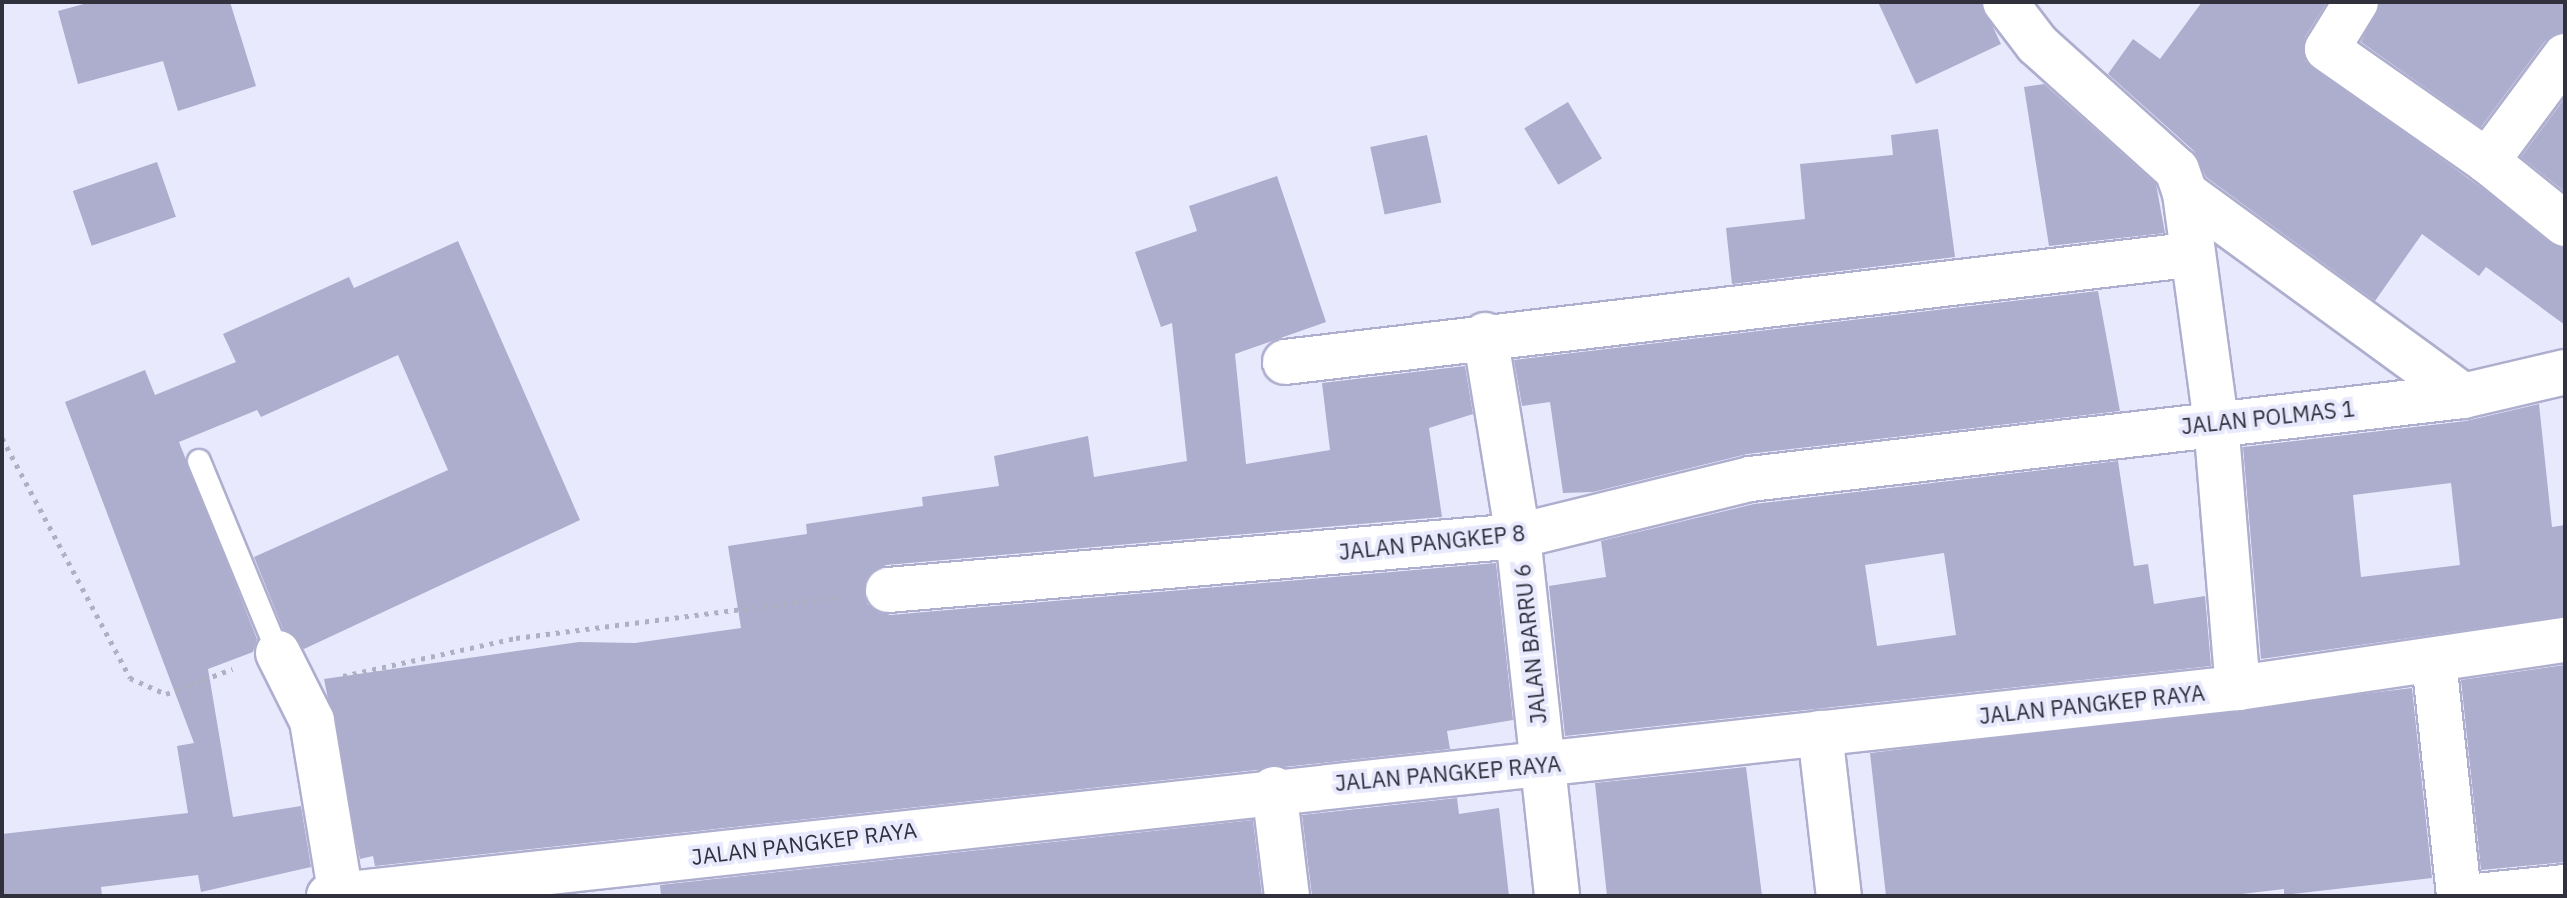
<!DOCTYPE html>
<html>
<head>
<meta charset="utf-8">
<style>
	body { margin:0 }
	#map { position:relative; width:2567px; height:898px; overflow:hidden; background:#e9e9fe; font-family:"IBM Plex Sans",sans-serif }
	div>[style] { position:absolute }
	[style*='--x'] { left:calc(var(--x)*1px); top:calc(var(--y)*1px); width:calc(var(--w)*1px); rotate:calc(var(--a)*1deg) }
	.building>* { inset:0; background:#adadcd; transform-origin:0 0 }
	.path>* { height:5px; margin-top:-2.5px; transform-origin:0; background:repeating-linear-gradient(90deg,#b0b0c3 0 4px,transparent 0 10px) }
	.roads { filter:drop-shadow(2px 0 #aeaece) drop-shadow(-2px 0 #aeaece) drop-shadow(0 2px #aeaece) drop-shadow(0 -2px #aeaece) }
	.service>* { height:22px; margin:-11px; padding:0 11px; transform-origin:11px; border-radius:11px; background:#fff }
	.minor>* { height:44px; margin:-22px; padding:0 22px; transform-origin:22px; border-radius:22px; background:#fff }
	span { translate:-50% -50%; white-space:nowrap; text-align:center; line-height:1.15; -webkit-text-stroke:8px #e9e9fe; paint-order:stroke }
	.street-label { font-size:22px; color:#31303d }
	.frame { position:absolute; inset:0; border:4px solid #31303d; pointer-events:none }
</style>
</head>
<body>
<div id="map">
	<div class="building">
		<i style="clip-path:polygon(91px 2px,230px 2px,256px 86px,178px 111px,163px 61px,78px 84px,58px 11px)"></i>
		<i style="clip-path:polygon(1878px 2px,1981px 2px,2001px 44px,1916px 84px)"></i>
		<i style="clip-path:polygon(2202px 2px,2327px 2px,2305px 37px,2305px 61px,2565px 248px,2565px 325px,2486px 267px,2479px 276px,2422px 234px,2375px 301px,2206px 177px,2194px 151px,2108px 74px,2133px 39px,2160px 59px)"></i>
		<i style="clip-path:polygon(2381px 2px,2565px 2px,2565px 31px,2545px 41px,2481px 127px,2361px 42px)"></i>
		<i style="clip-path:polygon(2044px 84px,2156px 184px,2165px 233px,2049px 246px,2024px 87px)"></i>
		<i style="clip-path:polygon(2565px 98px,2565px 190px,2564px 191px,2521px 157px)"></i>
		<i style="left:1568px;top:102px;width:66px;height:51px;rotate:59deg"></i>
		<i style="clip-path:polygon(1938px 129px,1955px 257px,1732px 284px,1726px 228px,1805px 219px,1800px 164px,1893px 155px,1891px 135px)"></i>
		<i style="left:1427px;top:135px;width:69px;height:58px;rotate:78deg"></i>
		<i style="left:157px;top:162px;width:58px;height:89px;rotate:71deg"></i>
		<i style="clip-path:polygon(1277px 176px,1326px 322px,1235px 354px,1246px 464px,1330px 450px,1322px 383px,1465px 366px,1473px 414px,1429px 428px,1442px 517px,886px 565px,866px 579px,867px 604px,890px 615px,1496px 563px,1513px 720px,1447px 731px,1450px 749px,375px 866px,373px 856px,360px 859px,324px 679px,579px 642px,635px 643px,741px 628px,728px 546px,807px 534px,806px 524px,923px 506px,922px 497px,999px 486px,994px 456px,1088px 436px,1094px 477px,1187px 461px,1172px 323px,1161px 327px,1135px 252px,1197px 231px,1189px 206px)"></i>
		<i style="clip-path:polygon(458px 241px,580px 520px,304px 649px,283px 629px,254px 557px,448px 470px,398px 355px,261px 417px,257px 410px,179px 442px,257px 639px,253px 652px,208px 669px,233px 817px,301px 806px,311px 867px,201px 892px,198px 875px,101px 887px,102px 896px,2px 896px,2px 834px,188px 813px,177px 746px,194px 743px,65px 402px,145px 370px,155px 395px,236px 362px,223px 334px,349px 277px,354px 288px)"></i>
		<i style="clip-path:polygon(2098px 291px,2120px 411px,1747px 454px,1593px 492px,1563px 493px,1550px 402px,1522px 406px,1514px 360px)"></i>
		<i style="clip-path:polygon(evenodd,2539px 404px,2552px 527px,2565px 525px,2565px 616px,2261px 659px,2243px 447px,2466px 421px,2539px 404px,2451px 483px,2460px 565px,2361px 577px,2353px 495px,2451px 483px)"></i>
		<i style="clip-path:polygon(evenodd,2118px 461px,2134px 566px,2148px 564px,2154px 604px,2205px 596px,2211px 666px,1565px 736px,1549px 586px,1606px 577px,1601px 541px,1754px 504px,2118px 461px,1944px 553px,1956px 635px,1877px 646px,1865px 565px,1944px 553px)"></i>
		<i style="clip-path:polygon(2565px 665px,2565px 862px,2481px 870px,2461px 680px)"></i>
		<i style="clip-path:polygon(2412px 688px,2432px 878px,2284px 895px,2284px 889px,2225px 896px,1886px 896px,1870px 753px)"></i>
		<i style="clip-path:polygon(1746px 767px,1762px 896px,1607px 896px,1595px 783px)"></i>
		<i style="clip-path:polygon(1457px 798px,1459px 814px,1499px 808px,1509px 896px,1312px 896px,1302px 815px)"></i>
		<i style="clip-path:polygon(1253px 820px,1262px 896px,661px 896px,660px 885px)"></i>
	</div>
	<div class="path">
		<i style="--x:2;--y:438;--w:272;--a:61.9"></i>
		<i style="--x:130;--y:678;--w:39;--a:24"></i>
		<i style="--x:166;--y:694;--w:71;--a:-20.7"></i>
		<i style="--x:343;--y:676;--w:177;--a:-12.4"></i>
		<i style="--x:516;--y:638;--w:329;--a:-7.3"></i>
	</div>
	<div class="roads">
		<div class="service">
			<i style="--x:199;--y:461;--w:208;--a:67.6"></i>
		</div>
		<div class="minor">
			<i style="--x:2005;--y:2;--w:53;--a:52.7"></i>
			<i style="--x:2037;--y:44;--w:188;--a:42"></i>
			<i style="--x:2177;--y:170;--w:24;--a:71"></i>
			<i style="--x:2185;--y:193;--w:231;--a:82.3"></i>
			<i style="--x:2216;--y:422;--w:267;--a:85.3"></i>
			<i style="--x:2356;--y:2;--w:55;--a:121.7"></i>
			<i style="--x:2327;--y:49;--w:195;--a:35"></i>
			<i style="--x:2565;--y:56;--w:131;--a:126.6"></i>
			<i style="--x:2487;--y:161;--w:100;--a:38.9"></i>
			<i style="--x:2185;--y:193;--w:344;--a:36.1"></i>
			<i style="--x:1485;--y:335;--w:204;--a:80.7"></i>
			<i style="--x:1518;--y:536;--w:362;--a:83.8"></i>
			<i style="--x:1285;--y:362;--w:909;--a:-6.76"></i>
			<i style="--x:888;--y:590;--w:632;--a:-4.9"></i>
			<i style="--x:1518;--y:536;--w:239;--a:-13.8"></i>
			<i style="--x:1750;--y:479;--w:718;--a:-6.64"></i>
			<i style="--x:2463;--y:396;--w:105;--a:-13.2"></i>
			<i style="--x:278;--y:653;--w:76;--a:63.4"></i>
			<i style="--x:312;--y:721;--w:177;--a:80.6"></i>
			<i style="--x:2434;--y:661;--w:236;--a:83.9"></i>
			<i style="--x:1820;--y:733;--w:164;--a:83.4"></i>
			<i style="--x:1274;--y:789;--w:108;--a:83.1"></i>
			<i style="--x:329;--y:896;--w:1920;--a:-6.22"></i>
			<i style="--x:2238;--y:688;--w:331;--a:-8.4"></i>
			<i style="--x:2476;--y:896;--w:89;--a:-5.8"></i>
		</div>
	</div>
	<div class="street-label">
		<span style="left:2268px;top:417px;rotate:-6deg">JALAN POLMAS 1</span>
		<span style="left:1432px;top:542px;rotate:-6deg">JALAN PANGKEP 8</span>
		<span style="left:1530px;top:644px;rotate:-96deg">JALAN BARRU 6</span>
		<span style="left:2092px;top:704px;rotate:-6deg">JALAN PANGKEP RAYA</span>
		<span style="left:1448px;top:773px;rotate:-5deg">JALAN PANGKEP RAYA</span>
		<span style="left:804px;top:843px;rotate:-7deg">JALAN PANGKEP RAYA</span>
	</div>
	<div class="frame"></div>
</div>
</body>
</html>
